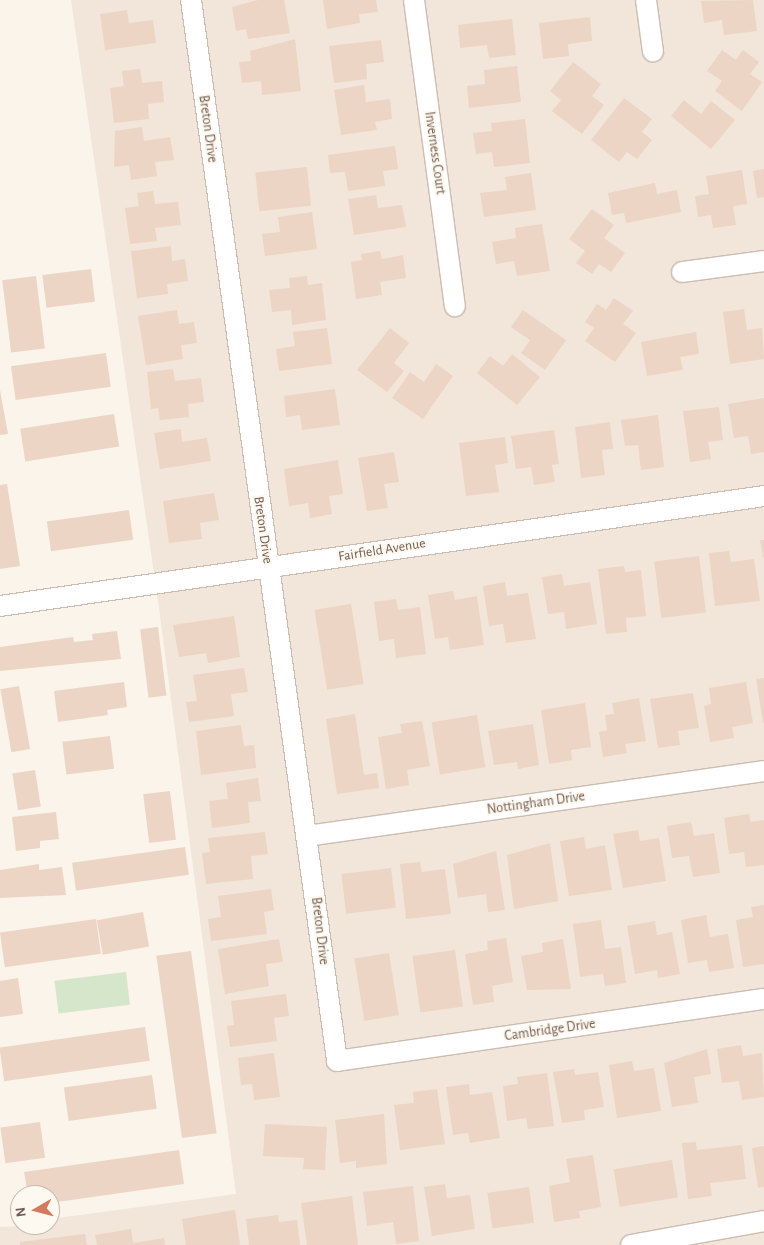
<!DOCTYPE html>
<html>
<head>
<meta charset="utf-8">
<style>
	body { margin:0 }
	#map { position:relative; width:764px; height:1245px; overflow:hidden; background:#faf4ea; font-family:"Alegreya Sans",sans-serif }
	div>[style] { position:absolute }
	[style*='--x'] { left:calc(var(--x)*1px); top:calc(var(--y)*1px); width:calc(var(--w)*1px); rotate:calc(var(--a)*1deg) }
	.residential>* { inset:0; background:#f1e6d9 }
	.green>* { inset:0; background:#d5e6ca; transform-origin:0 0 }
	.building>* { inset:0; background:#ecd5c5; transform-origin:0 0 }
	.roads { filter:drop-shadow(1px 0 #cbbcb1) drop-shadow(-1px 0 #cbbcb1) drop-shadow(0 1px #cbbcb1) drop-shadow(0 -1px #cbbcb1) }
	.minor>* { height:20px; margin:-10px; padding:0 10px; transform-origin:10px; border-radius:10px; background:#fff }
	span { translate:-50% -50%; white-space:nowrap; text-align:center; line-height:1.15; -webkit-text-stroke:4px #fdf8f0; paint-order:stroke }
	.street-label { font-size:14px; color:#725c51 }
	.north { position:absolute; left:10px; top:1185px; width:50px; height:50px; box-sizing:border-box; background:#fdf8f0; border:1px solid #c5bab0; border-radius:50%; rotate:262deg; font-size:14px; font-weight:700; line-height:20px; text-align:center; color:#725c51 }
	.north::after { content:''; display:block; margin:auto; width:18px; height:22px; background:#d37a60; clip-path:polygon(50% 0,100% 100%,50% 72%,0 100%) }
</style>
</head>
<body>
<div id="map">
	<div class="residential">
		<i style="clip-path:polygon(71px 0,764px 0,764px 1245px,0 1245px,0 1227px,50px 1225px,50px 1219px,236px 1194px,159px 608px)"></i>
	</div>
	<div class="green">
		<i style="left:126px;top:972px;width:33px;height:72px;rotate:83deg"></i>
	</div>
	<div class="building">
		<i style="clip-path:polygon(258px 0,284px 0,290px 33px,248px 39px,246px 29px,236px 31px,232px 7px)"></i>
		<i style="clip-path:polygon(323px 0,376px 0,378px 12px,359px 14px,360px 23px,327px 29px)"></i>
		<i style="clip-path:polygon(753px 0,757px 31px,724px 35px,722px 20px,704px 23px,701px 1px)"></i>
		<i style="clip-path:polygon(127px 10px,129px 23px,153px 20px,156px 43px,105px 50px,100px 14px)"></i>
		<i style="clip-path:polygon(590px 17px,592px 41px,568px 44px,569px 56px,543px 59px,539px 23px)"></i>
		<i style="clip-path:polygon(512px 19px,516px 55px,489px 58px,487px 45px,460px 48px,458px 25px)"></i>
		<i style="clip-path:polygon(295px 39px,301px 91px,262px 95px,261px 81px,242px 83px,239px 62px,251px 61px,250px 51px)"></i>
		<i style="clip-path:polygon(381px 40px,384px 62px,366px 64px,367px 79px,334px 83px,329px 46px)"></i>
		<i style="clip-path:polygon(722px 50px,736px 60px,743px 50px,759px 62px,750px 74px,762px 82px,742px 111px,715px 91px,722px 81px,707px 71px)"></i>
		<i style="clip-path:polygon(573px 62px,601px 84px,592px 96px,604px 105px,582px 134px,552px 111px,561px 100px,550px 91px)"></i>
		<i style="clip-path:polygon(517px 66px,521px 102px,469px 108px,467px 86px,485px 84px,484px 70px)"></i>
		<i style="clip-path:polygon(140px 69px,142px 83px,162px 81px,164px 102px,148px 104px,149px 119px,114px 123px,110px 88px,124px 86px,122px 71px)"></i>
		<i style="clip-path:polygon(364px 85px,366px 102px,390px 99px,392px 119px,375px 122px,377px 130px,341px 135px,334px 90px)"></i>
		<i style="clip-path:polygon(624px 98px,652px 119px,642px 132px,652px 140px,637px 159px,627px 152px,619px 162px,591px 140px)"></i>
		<i style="clip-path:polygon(684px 100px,701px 114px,711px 101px,735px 120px,711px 149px,671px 116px)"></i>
		<i style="clip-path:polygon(525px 119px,530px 163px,494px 167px,492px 152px,476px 154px,473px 133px,492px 131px,491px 123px)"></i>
		<i style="clip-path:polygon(142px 127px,144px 141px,170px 137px,174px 160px,155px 162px,157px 176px,131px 180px,129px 165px,114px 167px,115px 131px)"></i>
		<i style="clip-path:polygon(395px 146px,398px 169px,383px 171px,385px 186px,348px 191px,345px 172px,330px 173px,328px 155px)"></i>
		<i style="left:307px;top:167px;width:39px;height:52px;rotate:84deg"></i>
		<i style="clip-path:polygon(764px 169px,764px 197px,757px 198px,753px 171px)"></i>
		<i style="clip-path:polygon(742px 170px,747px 204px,733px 206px,736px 225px,713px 228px,711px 215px,698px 217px,695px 196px,709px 194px,706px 176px)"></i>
		<i style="clip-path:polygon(531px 173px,536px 210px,484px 217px,480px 193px,507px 190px,505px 177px)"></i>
		<i style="clip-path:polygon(655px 183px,657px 194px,677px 190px,681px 212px,626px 223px,624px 213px,612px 215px,608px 193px)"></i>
		<i style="clip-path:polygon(153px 191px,155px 204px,178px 202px,181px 225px,155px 228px,157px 241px,130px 244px,125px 208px,139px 206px,137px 193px)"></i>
		<i style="clip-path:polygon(376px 195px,378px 208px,402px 205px,406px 227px,354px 235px,348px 199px)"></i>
		<i style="clip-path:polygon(592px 209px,614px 225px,604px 238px,625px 253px,611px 272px,599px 264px,592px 274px,576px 263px,585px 251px,569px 239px)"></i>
		<i style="clip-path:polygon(312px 212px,317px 249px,265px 256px,262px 234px,280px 232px,278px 217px)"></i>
		<i style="clip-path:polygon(542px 224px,550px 271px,517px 276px,514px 261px,496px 264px,492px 242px,516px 238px,515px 228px)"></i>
		<i style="clip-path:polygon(171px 246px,172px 261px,185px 259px,188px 281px,167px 284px,168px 294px,137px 298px,131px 251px)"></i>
		<i style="clip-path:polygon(380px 251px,382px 259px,403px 255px,406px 278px,380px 282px,382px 295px,356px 299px,351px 262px,362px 260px,361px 254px)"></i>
		<i style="left:91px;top:269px;width:33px;height:49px;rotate:83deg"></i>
		<i style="left:36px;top:276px;width:73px;height:34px;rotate:83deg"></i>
		<i style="clip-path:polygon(307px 276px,308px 285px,322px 283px,326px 320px,292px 325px,291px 310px,272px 312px,269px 290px,290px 288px,289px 278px)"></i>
		<i style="clip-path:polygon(614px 298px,633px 311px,623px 324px,636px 333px,615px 362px,585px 341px,594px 328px,585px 322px,597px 304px,606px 310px)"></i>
		<i style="clip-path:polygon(744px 309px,747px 330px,762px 328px,764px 359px,730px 364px,723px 312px)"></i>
		<i style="clip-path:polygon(177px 310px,179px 324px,194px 322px,197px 343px,181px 345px,183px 359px,146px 365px,138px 316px)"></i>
		<i style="clip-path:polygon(523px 310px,566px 340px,545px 370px,521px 353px,530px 340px,511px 327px)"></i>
		<i style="clip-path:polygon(327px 328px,332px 364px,279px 371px,276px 349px,295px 346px,293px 332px)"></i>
		<i style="clip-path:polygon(390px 328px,409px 343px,394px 363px,404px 371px,387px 392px,357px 370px)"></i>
		<i style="clip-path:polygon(696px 332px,699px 354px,680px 357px,683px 370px,647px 376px,641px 342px)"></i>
		<i style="left:106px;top:353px;width:34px;height:96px;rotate:82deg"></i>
		<i style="clip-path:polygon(512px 354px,540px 377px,517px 405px,477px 373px,490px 356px,503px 366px)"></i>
		<i style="clip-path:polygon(436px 364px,453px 376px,423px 419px,392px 398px,410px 372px,424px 382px)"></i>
		<i style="clip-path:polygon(173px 369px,175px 381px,201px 378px,204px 402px,188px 404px,189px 417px,160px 420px,158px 408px,151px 409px,147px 372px)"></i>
		<i style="clip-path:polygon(335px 389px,340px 425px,302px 430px,300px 415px,286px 417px,284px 396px)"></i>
		<i style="clip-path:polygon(0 390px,8px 434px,0 435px)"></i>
		<i style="clip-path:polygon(764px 398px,764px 452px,751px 454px,748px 436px,734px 438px,728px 404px)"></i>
		<i style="clip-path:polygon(719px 407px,723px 440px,708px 442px,711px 459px,690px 462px,683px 411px)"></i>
		<i style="left:114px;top:414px;width:33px;height:95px;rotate:81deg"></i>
		<i style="clip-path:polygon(658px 415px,664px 467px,641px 470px,638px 445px,625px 446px,621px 420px)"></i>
		<i style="clip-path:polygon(610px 422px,613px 449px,602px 450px,605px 475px,581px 478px,575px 427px)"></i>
		<i style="clip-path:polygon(181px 429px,182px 442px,207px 438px,211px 461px,160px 469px,154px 433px)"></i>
		<i style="clip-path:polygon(554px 430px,559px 464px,552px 465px,555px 482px,534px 485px,531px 467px,516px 469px,511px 436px)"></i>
		<i style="clip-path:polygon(505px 437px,508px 463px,495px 465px,499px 492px,466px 496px,459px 443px)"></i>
		<i style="clip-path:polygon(394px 452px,399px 482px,384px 484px,388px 508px,367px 511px,358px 458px)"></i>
		<i style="clip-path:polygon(338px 460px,343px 494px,329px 496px,332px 514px,310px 518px,308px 503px,289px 506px,284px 469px)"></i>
		<i style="clip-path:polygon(7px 484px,20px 566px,0 569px,0 485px)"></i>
		<i style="clip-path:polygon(214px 493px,219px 520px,200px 523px,202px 539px,169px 543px,163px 501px)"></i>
		<i style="left:129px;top:510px;width:30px;height:83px;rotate:82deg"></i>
		<i style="clip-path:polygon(760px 540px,764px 540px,764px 557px,763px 557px)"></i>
		<i style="clip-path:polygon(729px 551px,731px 562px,754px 559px,760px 601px,715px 606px,709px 553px)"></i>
		<i style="left:699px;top:556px;width:57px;height:45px;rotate:83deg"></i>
		<i style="clip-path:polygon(624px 566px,625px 572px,641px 570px,646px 616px,626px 618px,627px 632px,606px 634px,598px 569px)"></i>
		<i style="clip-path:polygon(562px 574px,564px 586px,590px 582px,597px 624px,566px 629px,564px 612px,548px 614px,542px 577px)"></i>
		<i style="clip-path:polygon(505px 582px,507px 596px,528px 593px,536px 639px,506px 643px,503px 624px,489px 626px,483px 586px)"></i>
		<i style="clip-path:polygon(453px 591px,455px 600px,477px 596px,484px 645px,450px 650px,448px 637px,435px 639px,428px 595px)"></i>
		<i style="clip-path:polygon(396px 599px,398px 610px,420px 607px,426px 654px,396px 658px,394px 639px,379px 641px,374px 602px)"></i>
		<i style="left:351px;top:604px;width:81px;height:37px;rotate:81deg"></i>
		<i style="clip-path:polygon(234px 616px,240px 657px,208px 663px,206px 653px,179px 657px,173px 625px)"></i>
		<i style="left:158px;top:627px;width:69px;height:18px;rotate:83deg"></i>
		<i style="clip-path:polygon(117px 631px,121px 659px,0 671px,0 647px,73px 637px,74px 642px,93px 640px,92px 634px)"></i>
		<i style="clip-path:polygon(244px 668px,248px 692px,231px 694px,234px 716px,189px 722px,186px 702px,197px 701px,193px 675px)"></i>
		<i style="clip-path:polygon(764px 678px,764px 723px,763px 723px,756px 679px)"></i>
		<i style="clip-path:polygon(124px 682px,127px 707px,107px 710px,108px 715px,58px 722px,54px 691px)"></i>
		<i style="clip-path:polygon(746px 682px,753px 723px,732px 727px,734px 738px,710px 742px,704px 706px,711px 704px,709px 688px)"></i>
		<i style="left:19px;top:686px;width:64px;height:19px;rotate:80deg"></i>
		<i style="clip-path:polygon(693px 693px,699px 728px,678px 731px,680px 745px,658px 748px,650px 699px)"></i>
		<i style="clip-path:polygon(639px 698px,646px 741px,625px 744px,627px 753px,603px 757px,599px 732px,607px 730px,605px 715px,614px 714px,612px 703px)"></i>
		<i style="clip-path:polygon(585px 703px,591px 747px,571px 750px,572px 760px,549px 764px,541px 710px)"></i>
		<i style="clip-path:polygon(355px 714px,364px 775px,377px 773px,379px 788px,337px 794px,326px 719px)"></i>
		<i style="left:477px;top:715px;width:53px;height:46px;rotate:81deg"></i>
		<i style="clip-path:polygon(422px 721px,430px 766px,407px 770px,409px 785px,386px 789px,378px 737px,402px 733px,400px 724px)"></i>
		<i style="clip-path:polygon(533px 724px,539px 765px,518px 769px,517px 762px,494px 765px,488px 731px)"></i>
		<i style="clip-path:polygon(241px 725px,244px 746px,254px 745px,256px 768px,201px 775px,196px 731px)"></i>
		<i style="left:110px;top:736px;width:33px;height:48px;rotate:83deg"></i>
		<i style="left:35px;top:770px;width:37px;height:23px;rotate:81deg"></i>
		<i style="clip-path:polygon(258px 778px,261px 801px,248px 802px,250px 823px,212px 828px,209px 801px,228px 799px,226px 783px)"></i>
		<i style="left:170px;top:791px;width:49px;height:27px;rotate:83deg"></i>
		<i style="clip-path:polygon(56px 812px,59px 839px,40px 841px,40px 848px,16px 851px,12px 817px)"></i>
		<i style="clip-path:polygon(749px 814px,751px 822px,764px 820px,764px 865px,746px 867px,744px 852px,729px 854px,724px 818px)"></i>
		<i style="clip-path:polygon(691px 822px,694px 836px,714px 833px,720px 873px,693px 877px,689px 856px,672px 858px,667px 826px)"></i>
		<i style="clip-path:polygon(638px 830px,640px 841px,659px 838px,666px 881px,623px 888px,613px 834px)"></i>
		<i style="clip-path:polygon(265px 832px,268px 854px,251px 856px,253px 879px,206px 884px,202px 853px,210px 852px,208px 838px)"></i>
		<i style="clip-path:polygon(584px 837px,586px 849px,605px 845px,612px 890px,569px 896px,560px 841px)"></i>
		<i style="clip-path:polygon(550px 843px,558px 901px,514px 909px,507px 855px)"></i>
		<i style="left:185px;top:847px;width:28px;height:114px;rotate:82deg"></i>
		<i style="clip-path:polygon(496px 851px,505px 910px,488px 912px,486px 894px,458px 898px,453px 864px)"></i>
		<i style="clip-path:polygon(420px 862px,422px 872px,445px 869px,451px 914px,406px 919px,400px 864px)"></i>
		<i style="clip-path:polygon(39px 864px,39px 870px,62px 867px,66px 895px,0 898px,0 870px)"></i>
		<i style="left:391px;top:868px;width:40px;height:50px;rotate:83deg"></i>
		<i style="clip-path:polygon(271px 889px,274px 910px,264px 912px,267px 934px,211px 941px,208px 919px,221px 917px,218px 896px)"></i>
		<i style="clip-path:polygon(764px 905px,764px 964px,743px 967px,736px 920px,753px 917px,751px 907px)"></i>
		<i style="left:143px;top:912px;width:35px;height:47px;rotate:80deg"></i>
		<i style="clip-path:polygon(706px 915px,710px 937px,728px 934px,734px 968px,709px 972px,707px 960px,688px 963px,681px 920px)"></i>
		<i style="left:96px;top:919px;width:35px;height:97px;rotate:82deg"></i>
		<i style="clip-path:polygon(601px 920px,605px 949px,621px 947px,626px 983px,605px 986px,603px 974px,580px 977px,573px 924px)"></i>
		<i style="clip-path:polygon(655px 921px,657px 935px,672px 932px,680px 974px,658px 978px,657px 970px,635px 974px,627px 926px)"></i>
		<i style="clip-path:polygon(506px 938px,513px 982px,492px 986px,494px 1002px,473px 1005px,465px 954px,488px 950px,487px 941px)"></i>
		<i style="clip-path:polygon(279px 939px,283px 962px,266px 964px,269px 986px,225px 994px,218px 949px)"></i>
		<i style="clip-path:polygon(563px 939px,571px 989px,527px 990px,521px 956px,543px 952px,542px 943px)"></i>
		<i style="left:455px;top:950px;width:57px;height:43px;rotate:82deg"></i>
		<i style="left:191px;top:951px;width:184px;height:35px;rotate:82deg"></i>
		<i style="left:389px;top:953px;width:63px;height:35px;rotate:81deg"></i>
		<i style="clip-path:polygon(18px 978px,23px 1014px,0 1017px,0 981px)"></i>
		<i style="clip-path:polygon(286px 994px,289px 1016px,274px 1018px,277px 1041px,230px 1047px,227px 1026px,234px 1025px,231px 1001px)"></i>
		<i style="left:145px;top:1027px;width:34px;height:147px;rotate:82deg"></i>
		<i style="clip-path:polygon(741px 1045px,743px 1056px,762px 1053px,764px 1097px,742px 1100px,739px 1081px,722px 1083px,717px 1049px)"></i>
		<i style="clip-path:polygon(707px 1049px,711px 1074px,694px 1077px,698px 1103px,672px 1107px,664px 1063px)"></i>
		<i style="clip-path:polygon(274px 1053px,280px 1097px,254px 1100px,252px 1084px,241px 1085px,238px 1058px)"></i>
		<i style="clip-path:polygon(632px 1061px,634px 1071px,654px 1068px,661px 1111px,617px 1118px,609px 1065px)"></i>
		<i style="clip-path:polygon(574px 1069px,575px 1075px,598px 1072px,604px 1107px,584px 1110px,585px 1120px,562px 1123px,553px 1072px)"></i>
		<i style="clip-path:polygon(547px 1073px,554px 1126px,528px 1129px,526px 1118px,507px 1121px,503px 1086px,518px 1084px,517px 1077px)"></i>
		<i style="left:152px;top:1075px;width:34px;height:89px;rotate:82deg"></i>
		<i style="clip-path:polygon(469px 1084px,470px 1095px,492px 1092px,500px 1138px,470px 1143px,468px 1133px,453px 1135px,446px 1087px)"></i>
		<i style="clip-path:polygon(437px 1089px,445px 1144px,400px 1150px,394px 1105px,414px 1103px,413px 1092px)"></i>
		<i style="clip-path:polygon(384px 1114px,387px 1164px,356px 1168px,356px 1161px,340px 1163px,335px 1120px)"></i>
		<i style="left:40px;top:1122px;width:36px;height:40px;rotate:82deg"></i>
		<i style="clip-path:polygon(265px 1124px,327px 1127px,325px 1170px,303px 1169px,304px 1158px,263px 1156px)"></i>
		<i style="clip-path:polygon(696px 1142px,697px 1150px,742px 1145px,746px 1179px,710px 1183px,712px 1196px,688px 1199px,682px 1143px)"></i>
		<i style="clip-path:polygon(764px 1146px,764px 1187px,758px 1188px,752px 1148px)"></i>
		<i style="clip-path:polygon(179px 1150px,184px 1184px,50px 1203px,50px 1195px,28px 1195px,24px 1172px)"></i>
		<i style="clip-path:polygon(593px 1155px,601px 1207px,579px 1211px,580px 1218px,554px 1222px,549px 1186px,570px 1182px,566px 1159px)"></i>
		<i style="left:672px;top:1160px;width:38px;height:59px;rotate:81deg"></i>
		<i style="clip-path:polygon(445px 1184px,447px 1198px,470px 1195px,475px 1229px,432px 1236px,424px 1187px)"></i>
		<i style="clip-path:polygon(413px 1186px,419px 1241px,396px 1244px,393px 1222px,367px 1226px,363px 1192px)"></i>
		<i style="left:529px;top:1187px;width:36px;height:42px;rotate:82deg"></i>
		<i style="clip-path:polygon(352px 1196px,358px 1245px,307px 1245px,301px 1203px)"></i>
		<i style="clip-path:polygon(235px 1210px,240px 1245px,186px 1245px,182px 1219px)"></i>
		<i style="clip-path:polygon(278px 1215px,279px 1222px,297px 1220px,300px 1245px,249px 1245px,246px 1219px)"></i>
		<i style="clip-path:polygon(131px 1229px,133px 1243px,164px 1238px,165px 1245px,97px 1245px,95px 1235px)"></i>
		<i style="clip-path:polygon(85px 1234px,87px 1245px,20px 1245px,20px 1242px)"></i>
	</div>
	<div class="roads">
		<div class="minor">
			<i style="--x:191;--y:0;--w:1071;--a:82.16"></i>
			<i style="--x:337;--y:1061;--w:431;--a:-8.3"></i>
			<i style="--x:414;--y:0;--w:309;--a:82.4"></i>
			<i style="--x:646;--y:0;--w:52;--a:82.3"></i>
			<i style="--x:682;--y:272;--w:83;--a:-7.6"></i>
			<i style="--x:0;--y:606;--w:772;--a:-8.19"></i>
			<i style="--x:307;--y:836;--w:462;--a:-8.1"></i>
			<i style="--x:631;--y:1245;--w:135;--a:-10.2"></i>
		</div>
	</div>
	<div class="street-label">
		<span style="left:208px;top:129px;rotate:82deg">Breton Drive</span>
		<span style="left:435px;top:153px;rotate:82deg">Inverness Court</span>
		<span style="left:263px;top:530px;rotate:82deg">Breton Drive</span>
		<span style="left:382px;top:550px;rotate:-9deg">Fairfield Avenue</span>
		<span style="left:536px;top:803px;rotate:-8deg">Nottingham Drive</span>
		<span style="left:320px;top:931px;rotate:83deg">Breton Drive</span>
		<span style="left:550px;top:1030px;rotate:-8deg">Cambridge Drive</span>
	</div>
	<div class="north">N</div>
</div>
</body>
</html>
